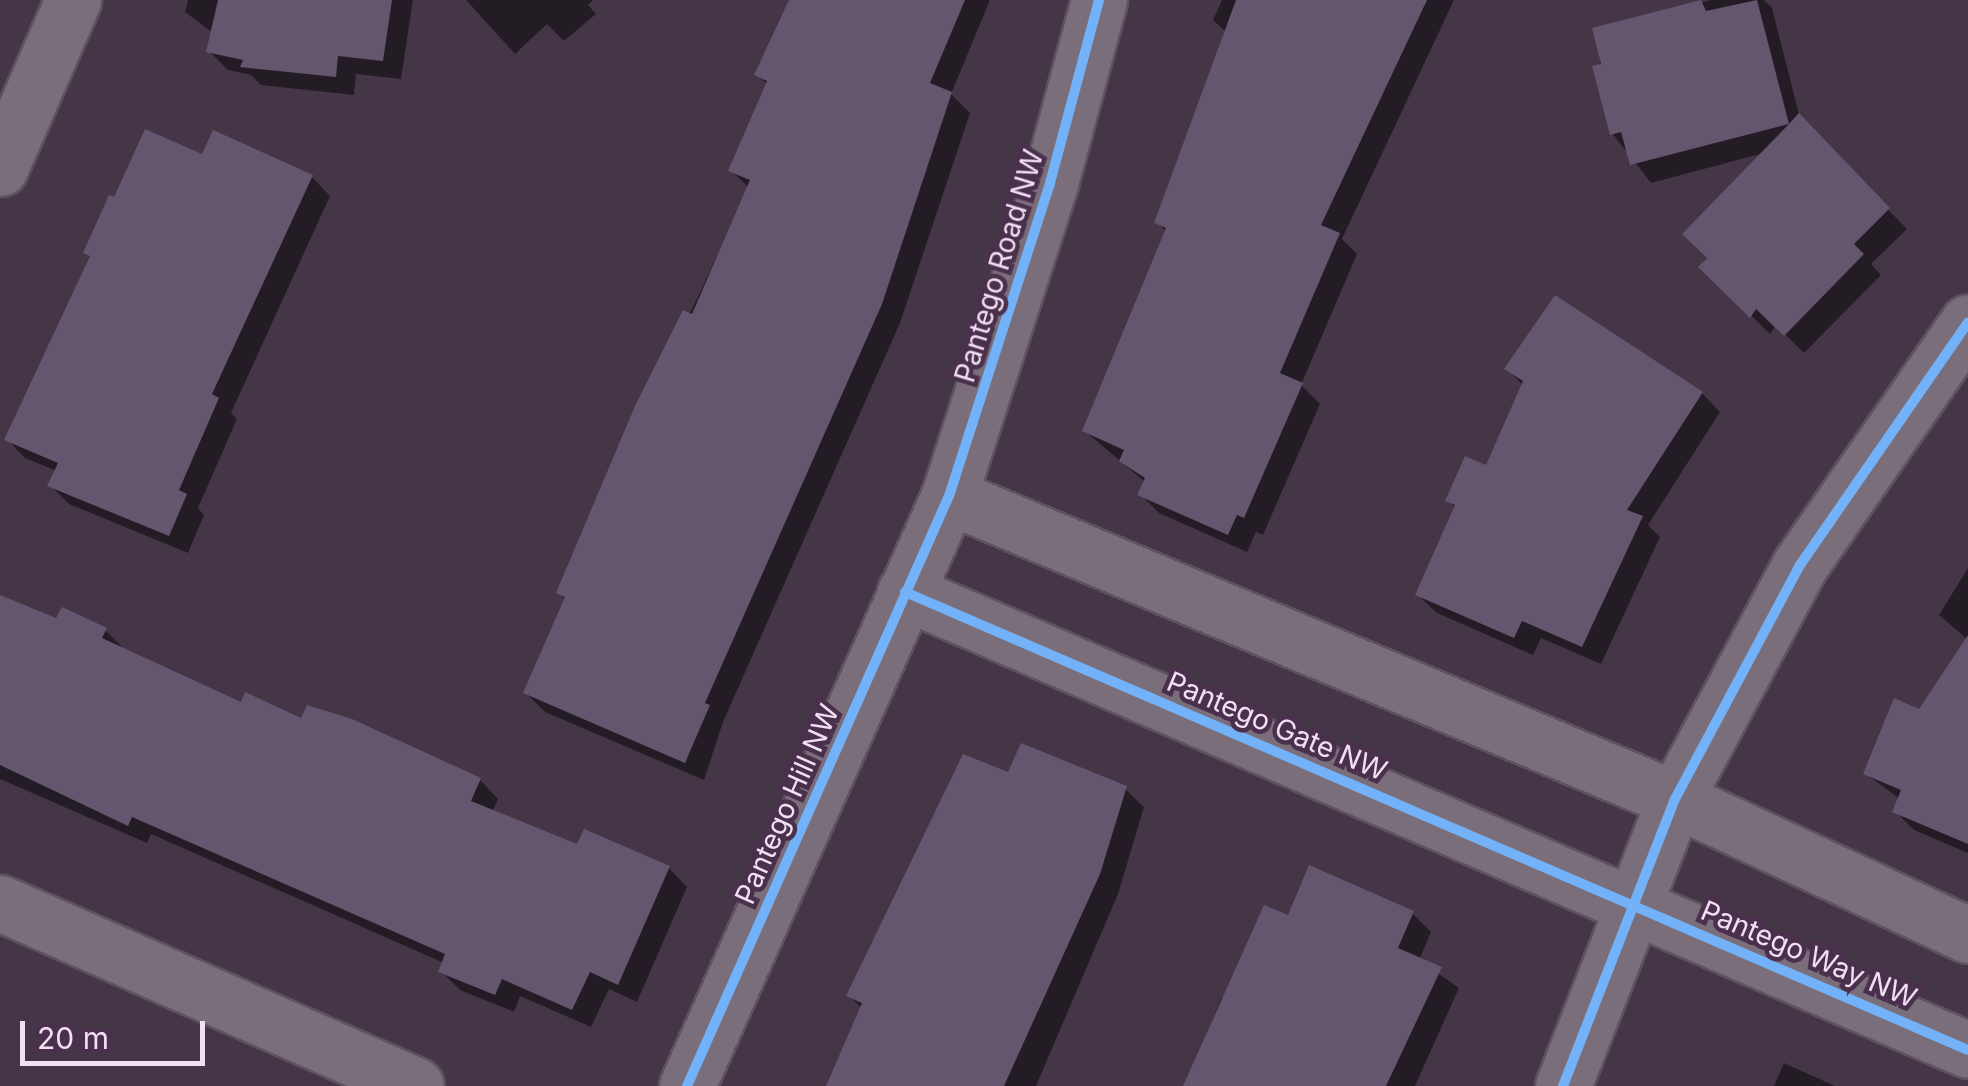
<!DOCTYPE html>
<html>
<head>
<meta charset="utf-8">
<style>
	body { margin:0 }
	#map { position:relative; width:1968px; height:1086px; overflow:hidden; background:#453647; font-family:Inter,sans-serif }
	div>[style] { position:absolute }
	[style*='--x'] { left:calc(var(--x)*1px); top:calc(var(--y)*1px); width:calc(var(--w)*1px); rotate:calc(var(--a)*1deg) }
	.shadow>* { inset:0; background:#0007 }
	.building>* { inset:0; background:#64566e }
	.roads { filter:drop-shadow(2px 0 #5e5260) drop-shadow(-2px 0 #5e5260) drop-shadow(0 2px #5e5260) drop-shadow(0 -2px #5e5260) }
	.minor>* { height:55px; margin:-27.5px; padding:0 27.5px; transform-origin:27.5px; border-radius:27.5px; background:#796e7a }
	.cycleway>* { height:10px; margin:-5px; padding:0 5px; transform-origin:5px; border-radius:5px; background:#73b2f8 }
	span { translate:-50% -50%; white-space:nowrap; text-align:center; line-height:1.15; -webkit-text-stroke:9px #4a304d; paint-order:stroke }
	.street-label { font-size:28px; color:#f0e0f2 }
	.scale { position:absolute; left:20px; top:1021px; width:185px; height:45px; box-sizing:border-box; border:5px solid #f0e0f2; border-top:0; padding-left:12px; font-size:30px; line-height:35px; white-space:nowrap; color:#f0e0f2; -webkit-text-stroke:8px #4a304d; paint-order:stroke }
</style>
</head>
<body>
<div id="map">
	<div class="shadow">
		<i style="clip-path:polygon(188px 0,413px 0,401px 79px,356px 74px,354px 95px,261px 85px,251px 75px,228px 70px,209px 51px,213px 33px,185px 12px)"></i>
		<i style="clip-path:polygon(466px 0,593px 0,588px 5px,596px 14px,564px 41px,547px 24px,515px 54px)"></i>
		<i style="clip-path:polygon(792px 0,990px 0,951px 94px,970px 113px,900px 323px,723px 722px,704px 780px,545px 712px,526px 693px,567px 601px,559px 592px,749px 188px,731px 170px,768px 85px,757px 75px)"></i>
		<i style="clip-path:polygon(1222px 0,1454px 0,1342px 239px,1357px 254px,1301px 385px,1320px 404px,1263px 535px,1256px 532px,1247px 552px,1159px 513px,1140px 494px,1146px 483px,1085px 431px,1167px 232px,1157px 222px,1226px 32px,1213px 20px)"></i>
		<i style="clip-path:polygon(1711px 0,1764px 0,1772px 8px,1800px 118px,1907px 229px,1871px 264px,1881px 275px,1804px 353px,1776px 325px,1770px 334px,1701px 267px,1764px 153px,1651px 183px,1612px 133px,1595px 30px)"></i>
		<i style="clip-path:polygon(204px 157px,312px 177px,330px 196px,231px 413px,237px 419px,198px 508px,204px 515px,188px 553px,69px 504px,50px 485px,57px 471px,25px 458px,7px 439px,115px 201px)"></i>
		<i style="clip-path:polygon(1507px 369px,1702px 393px,1720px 412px,1648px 525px,1660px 537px,1601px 664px,1541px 638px,1533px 655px,1437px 613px,1418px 595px,1457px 509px,1448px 500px,1488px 468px,1524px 386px)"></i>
		<i style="clip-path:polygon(1968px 568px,1968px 853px,1914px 830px,1895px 811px,1900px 799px,1866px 774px,1920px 712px,1968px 640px,1939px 615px)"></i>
		<i style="clip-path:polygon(0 597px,58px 621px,105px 630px,124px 649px,242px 705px,480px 780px,498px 799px,492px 812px,579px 847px,669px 868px,687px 887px,637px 1002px,609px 989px,591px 1027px,520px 996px,514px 1012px,460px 990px,441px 971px,444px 963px,151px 834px,147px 843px,0 779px)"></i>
		<i style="clip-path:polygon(1010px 775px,1125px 789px,1144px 807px,1118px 894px,1036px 1086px,829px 1086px,862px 1008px,849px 996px)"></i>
		<i style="clip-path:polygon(1412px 913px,1431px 932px,1419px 960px,1459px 988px,1415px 1086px,1185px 1086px,1221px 999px,1289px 919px)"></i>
		<i style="clip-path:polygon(1784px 1063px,1835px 1086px,1774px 1086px)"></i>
	</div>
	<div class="building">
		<i style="clip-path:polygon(218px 0,392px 0,383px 61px,338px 56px,336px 77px,240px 67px,243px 60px,206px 52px)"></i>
		<i style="clip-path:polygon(789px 0,965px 0,930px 83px,952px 92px,882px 304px,705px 703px,710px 705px,685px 763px,523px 693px,565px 597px,556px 593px,635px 406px,683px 310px,692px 314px,750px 180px,728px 171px,767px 81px,754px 75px)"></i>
		<i style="clip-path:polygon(1236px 0,1427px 0,1321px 225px,1340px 233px,1280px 373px,1303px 383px,1244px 518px,1237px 515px,1228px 535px,1137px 495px,1145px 478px,1119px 461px,1124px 450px,1082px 431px,1166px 228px,1154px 223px)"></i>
		<i style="clip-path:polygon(1701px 0,1706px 11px,1757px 0,1789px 124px,1799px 113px,1890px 208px,1854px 244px,1864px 254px,1784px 336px,1756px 309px,1750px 318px,1698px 267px,1707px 258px,1682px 234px,1789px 124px,1630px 165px,1621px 132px,1610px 135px,1592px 66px,1601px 64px,1592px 28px)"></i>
		<i style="clip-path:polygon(145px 129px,202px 154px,213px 130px,313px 175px,212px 394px,219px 398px,179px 490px,187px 494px,169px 536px,47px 486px,58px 463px,4px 440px,90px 256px,83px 253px,109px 195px,114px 197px)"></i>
		<i style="clip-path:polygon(1555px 295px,1703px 392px,1627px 510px,1643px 516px,1582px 647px,1522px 621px,1514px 638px,1415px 595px,1455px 505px,1445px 501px,1465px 456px,1486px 465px,1523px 381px,1504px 369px)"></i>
		<i style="clip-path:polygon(0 595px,56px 618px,62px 607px,107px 628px,102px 638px,241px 702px,245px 692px,301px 718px,307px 705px,352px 719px,481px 778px,471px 801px,577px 844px,584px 829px,670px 866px,618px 985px,590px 972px,572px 1010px,502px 979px,495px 995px,438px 972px,445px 954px,132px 817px,128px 826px,0 765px)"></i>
		<i style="clip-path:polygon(1968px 635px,1968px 844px,1892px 812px,1901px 790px,1863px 774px,1894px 698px,1919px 709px)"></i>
		<i style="clip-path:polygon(1021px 743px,1127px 786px,1100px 874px,1004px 1086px,826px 1086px,862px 1003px,846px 996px,963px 754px,1008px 772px)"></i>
		<i style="clip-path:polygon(1309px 865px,1414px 911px,1398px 948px,1442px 967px,1386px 1086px,1183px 1086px,1264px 905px,1288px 915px)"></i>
	</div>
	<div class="roads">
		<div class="minor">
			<i style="--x:0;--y:168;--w:183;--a:-66.5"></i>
			<i style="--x:949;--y:496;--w:787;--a:22.65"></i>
			<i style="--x:1675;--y:799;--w:323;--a:24.9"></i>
			<i style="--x:905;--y:592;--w:1157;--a:23.31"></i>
			<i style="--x:0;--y:903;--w:454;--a:23.7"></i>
			<i style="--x:687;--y:1086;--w:646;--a:-66.06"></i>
			<i style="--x:949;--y:496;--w:329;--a:-72.1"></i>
			<i style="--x:1050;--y:183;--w:189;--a:-75"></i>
			<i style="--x:1563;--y:1086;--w:308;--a:-68.7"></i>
			<i style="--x:1675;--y:799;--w:265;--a:-61.9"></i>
			<i style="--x:1800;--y:565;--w:295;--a:-55.3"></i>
		</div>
	</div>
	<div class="cycleway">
		<i style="--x:905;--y:592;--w:1157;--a:23.31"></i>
		<i style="--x:687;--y:1086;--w:646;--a:-66.06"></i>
		<i style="--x:949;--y:496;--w:329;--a:-72.1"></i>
		<i style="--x:1050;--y:183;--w:189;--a:-75"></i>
		<i style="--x:1563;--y:1086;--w:308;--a:-68.7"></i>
		<i style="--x:1675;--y:799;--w:265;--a:-61.9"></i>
		<i style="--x:1800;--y:565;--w:295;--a:-55.3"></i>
	</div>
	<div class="street-label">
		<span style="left:999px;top:266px;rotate:-73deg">Pantego Road NW</span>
		<span style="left:1277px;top:726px;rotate:23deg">Pantego Gate NW</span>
		<span style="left:787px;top:804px;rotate:-66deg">Pantego Hill NW</span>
		<span style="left:1809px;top:954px;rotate:23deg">Pantego Way NW</span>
	</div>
	<div class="scale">20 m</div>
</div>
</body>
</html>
